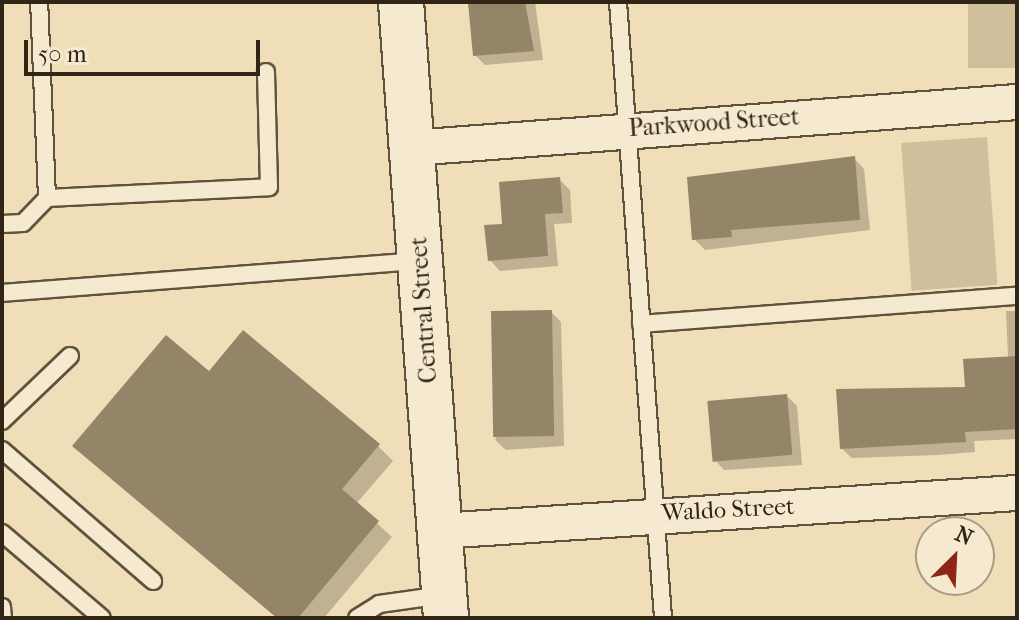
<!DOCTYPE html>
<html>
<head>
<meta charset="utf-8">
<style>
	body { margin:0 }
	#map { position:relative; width:1019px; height:620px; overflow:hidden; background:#efdeb7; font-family:"IM FELL French Canon",serif }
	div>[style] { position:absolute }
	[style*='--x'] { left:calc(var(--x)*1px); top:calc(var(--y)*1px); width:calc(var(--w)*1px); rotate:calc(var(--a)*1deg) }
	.green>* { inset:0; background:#cfbf9b; transform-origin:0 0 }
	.shadow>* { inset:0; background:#0003 }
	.building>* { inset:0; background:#948569; transform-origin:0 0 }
	.roads { filter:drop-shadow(2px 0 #60533e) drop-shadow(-2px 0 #60533e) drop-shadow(0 2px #60533e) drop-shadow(0 -2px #60533e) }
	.lane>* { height:16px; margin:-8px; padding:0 8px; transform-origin:8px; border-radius:8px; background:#f5ead0 }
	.street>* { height:34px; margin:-17px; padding:0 17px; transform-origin:17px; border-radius:17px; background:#f5ead0 }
	.secondary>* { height:44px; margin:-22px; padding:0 22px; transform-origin:22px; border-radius:22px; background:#f5ead0 }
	span { translate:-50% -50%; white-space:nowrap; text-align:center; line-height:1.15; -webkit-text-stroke:6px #f5ead0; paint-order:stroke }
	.street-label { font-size:24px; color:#312515 }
	.frame { position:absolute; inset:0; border:4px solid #312515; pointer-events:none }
	.north { position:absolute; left:915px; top:516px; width:80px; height:80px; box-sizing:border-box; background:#f5ead0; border:2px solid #a79b85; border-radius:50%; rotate:24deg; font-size:22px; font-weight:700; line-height:32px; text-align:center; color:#312515 }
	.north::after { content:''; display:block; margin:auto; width:28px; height:36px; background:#8f2418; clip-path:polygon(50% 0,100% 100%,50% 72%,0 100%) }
	.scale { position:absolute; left:24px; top:40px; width:236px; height:36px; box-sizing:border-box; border:4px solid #312515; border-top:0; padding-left:10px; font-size:24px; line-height:28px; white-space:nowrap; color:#312515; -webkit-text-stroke:6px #f5ead0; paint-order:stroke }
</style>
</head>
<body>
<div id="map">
	<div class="green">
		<i style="left:968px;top:2px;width:49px;height:66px"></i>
		<i style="left:987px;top:137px;width:148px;height:86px;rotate:86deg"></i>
	</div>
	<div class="shadow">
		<i style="clip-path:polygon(468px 2px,535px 2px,543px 60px,485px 65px,475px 55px)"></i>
		<i style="clip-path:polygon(854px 158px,864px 169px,870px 230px,705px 250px,694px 239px)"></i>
		<i style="clip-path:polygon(559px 179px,570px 190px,572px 223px,554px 224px,558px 266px,500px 271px,490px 260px,505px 226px)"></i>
		<i style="clip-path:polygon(1006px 311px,1017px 311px,1017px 439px,974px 441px,975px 452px,938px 455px,852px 458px,842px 449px,967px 389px,1008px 358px)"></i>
		<i style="clip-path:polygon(551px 312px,561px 322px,564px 446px,506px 450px,495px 440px)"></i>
		<i style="clip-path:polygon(209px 374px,378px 446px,393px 461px,356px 504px,392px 537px,324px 618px,277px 618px,75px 446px)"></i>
		<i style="clip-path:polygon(787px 396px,797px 406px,802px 465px,724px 470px,714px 459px)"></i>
	</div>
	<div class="building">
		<i style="clip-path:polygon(468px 2px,525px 2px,534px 51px,473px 56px)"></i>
		<i style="clip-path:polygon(855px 156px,860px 220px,731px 230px,732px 237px,692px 240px,687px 177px)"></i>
		<i style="clip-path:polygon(560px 177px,563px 213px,545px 214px,548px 256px,488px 261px,484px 225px,502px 224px,499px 182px)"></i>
		<i style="left:552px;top:310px;width:126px;height:61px;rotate:89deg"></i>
		<i style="clip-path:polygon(243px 330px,380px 444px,342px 489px,379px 521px,298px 618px,277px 618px,72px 446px,166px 335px,209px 371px)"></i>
		<i style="clip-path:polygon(1017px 356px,1017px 429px,965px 432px,966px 442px,840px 449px,836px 389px,965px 387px,963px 359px)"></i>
		<i style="left:787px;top:394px;width:61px;height:80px;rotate:85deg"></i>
	</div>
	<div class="roads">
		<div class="lane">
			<i style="--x:618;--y:2;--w:618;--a:85.82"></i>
			<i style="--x:47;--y:198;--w:222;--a:-2.8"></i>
			<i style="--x:269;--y:187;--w:115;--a:-91.5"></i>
			<i style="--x:2;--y:224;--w:21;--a:-3"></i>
			<i style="--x:23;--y:223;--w:35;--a:-46"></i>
			<i style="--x:47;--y:198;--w:196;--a:-92.3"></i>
			<i style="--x:2;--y:293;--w:417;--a:-4.4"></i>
			<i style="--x:641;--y:324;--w:377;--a:-4.3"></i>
			<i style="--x:2;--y:421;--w:94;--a:-43.7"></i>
			<i style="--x:2;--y:450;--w:200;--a:40.9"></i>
			<i style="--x:2;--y:533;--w:131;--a:40.4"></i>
			<i style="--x:2;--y:607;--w:11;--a:85"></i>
			<i style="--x:357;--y:618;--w:26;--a:-32"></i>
			<i style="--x:379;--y:604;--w:65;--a:-8"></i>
		</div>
		<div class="street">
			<i style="--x:412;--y:148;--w:607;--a:-4.35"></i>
			<i style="--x:440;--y:531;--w:578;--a:-3.77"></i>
		</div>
		<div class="secondary">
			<i style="--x:401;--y:2;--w:618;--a:85.82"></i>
		</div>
	</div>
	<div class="street-label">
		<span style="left:714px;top:123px;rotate:-4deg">Parkwood Street</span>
		<span style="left:424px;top:310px;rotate:-94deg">Central Street</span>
		<span style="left:728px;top:510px;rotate:-3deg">Waldo Street</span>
	</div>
	<div class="frame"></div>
	<div class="north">N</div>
	<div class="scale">50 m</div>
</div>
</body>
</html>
